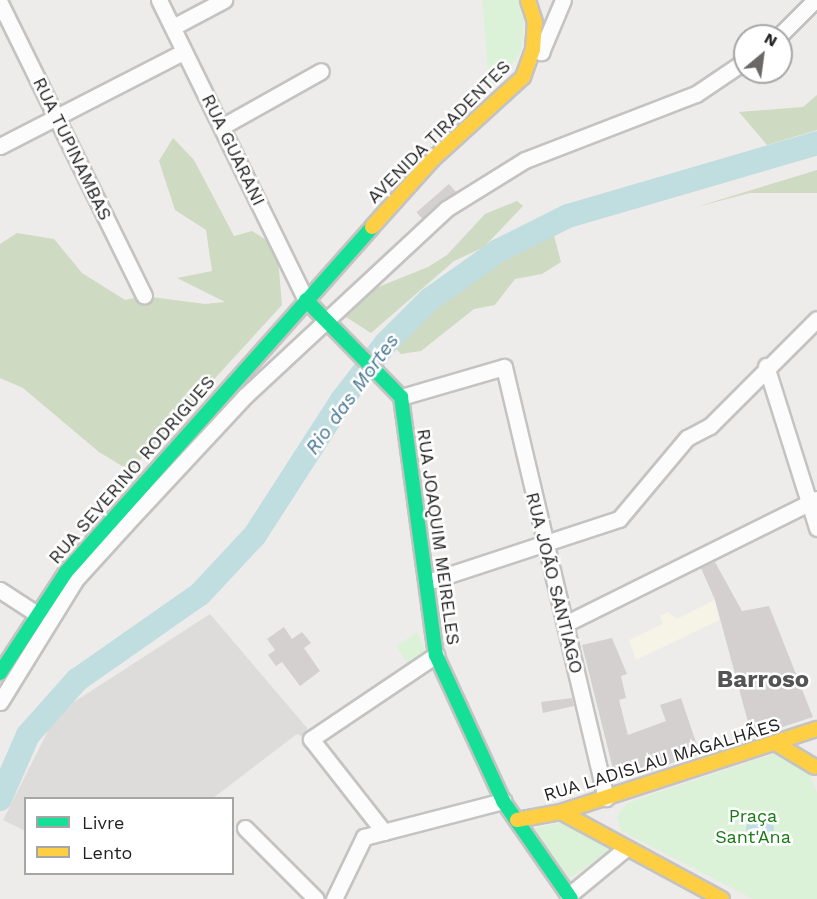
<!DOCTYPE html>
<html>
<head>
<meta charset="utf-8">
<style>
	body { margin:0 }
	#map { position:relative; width:817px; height:899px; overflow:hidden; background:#eeecea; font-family:"Work Sans",sans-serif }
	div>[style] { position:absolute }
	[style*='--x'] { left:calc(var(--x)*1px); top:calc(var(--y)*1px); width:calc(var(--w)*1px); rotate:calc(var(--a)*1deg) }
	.education>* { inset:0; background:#f6f4e7 }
	.religious>* { inset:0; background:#dddcdb }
	.forest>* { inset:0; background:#cedac1 }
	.park>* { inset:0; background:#dbf2d8 }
	.water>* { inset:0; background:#c0dddf }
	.round { border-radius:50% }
	.river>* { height:24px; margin:-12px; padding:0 12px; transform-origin:12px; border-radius:12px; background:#c0dddf }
	.building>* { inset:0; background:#d3d0cf; transform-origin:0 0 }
	.roads { filter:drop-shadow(2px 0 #c4c3c2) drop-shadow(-2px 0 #c4c3c2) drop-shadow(0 2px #c4c3c2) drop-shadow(0 -2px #c4c3c2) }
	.street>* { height:15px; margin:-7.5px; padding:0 7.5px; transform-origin:7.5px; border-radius:7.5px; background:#fcfcfc }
	.fast>* { height:14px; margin:-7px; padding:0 7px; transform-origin:7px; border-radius:7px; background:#16e098 }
	.slow>* { height:14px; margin:-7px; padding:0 7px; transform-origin:7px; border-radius:7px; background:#ffcf43 }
	span { translate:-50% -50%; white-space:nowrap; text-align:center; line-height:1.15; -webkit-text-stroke:5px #fff; paint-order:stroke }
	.street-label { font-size:18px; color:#212121 }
	.park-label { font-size:18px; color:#197915 }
	.water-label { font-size:20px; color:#497893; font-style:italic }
	.district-label { font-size:24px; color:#545454; font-weight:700 }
	.legend { position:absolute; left:24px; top:797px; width:210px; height:78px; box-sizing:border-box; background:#fff; border:2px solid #a6a6a6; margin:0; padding:8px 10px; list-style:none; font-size:18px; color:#212121 }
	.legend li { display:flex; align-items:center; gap:12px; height:30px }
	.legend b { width:30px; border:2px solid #a6a6a6 }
	.north { position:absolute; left:733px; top:24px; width:60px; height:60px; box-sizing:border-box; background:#fff; border:2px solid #a6a6a6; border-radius:50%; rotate:29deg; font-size:16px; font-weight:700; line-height:24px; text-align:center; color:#212121 }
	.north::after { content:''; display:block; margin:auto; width:21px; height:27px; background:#696867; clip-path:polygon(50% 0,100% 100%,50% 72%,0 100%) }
</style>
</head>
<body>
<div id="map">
	<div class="education">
		<i style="clip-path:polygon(715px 600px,719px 620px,636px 660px,629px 640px,663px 624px,660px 616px,668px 612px,677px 619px)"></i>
	</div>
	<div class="religious">
		<i style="clip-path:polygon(210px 614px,308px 729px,303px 737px,297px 734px,213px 798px,26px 798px,25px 831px,3px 820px,57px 713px)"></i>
	</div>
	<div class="forest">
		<i style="clip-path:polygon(817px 95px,817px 130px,767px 145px,739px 112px,803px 107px)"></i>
		<i style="clip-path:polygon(173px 138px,194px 160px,234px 236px,252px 231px,277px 247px,282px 305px,130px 471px,99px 452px,23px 388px,0 378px,0 244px,17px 233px,54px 239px,82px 273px,125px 300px,144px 296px,205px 304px,225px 302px,177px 278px,212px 271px,206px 230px,175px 210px,159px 161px)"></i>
		<i style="clip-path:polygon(817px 170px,817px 193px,750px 193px,696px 207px)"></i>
		<i style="clip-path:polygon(517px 201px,523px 206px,484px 247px,454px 261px,371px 333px,346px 317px,371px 290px,428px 267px,447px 255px,485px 214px)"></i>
		<i style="clip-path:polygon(553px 232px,561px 262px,542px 274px,515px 279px,495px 305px,474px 309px,421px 351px,401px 354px,393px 346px,435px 304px,521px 247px)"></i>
	</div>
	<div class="park">
		<i style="clip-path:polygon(482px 0,518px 0,524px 24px,521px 52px,490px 94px)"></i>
		<i style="clip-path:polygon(417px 632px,427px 655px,408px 664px,396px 646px)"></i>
		<i style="clip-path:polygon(776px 753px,807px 769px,817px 792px,817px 899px,753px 899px,621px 831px,617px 817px,627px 803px)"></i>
		<i style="clip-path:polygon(564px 822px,613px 849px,567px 880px,532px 829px)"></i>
	</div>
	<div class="water">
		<i class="round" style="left:746px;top:816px;width:28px;height:28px"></i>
	</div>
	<div class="river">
		<i style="--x:0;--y:799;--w:70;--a:-66.4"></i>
		<i style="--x:28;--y:735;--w:74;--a:-48.3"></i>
		<i style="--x:77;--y:680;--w:150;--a:-35"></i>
		<i style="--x:200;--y:594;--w:81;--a:-47"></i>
		<i style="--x:255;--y:535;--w:161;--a:-57.2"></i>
		<i style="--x:342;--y:400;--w:72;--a:-52.3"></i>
		<i style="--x:386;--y:343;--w:61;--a:-45"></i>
		<i style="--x:429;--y:300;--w:85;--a:-35.4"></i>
		<i style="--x:498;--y:251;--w:78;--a:-26.6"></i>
		<i style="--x:568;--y:216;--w:259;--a:-16.3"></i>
	</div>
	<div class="building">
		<i style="left:449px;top:184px;width:11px;height:43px;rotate:49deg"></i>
		<i style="clip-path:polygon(715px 562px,742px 611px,769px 606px,813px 717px,752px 737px,715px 600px,701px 568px)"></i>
		<i style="clip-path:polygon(284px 627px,292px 639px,302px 632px,311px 643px,304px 648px,320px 671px,300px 686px,282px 662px,276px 666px,268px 655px,275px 650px,267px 639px)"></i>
		<i style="clip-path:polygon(612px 638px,627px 674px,621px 676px,626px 698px,619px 700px,628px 735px,666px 721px,660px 705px,681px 698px,700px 754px,616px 781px,582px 645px)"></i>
		<i style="clip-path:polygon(572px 698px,574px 706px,543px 713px,541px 702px)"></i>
	</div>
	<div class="roads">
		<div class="street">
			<i style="--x:159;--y:0;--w:334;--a:63.9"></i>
			<i style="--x:0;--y:3;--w:326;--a:63.8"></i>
			<i style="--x:173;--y:27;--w:58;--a:-27.9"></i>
			<i style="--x:779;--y:36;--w:51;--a:-45"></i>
			<i style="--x:533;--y:49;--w:9;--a:21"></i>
			<i style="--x:541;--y:52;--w:56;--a:-67.1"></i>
			<i style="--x:223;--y:126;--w:112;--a:-29.3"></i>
			<i style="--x:0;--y:146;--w:206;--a:-27.2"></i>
			<i style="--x:766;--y:366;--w:170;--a:72.5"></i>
			<i style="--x:401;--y:397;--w:107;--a:-16.2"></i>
			<i style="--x:504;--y:367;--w:443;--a:76.7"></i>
			<i style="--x:427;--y:582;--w:202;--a:-18.2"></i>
			<i style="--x:619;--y:519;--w:106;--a:-50"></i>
			<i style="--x:687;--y:438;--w:26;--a:-28"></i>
			<i style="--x:710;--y:426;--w:151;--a:-45"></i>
			<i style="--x:0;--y:590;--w:44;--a:33"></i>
			<i style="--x:565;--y:624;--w:281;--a:-26.4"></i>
			<i style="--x:0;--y:702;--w:145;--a:-58.3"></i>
			<i style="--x:76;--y:579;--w:74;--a:-47.7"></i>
			<i style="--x:126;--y:524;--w:175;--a:-47.1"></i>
			<i style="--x:245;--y:396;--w:275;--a:-42.9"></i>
			<i style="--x:446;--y:209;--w:93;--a:-31.8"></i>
			<i style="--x:525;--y:160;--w:183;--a:-21.1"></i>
			<i style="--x:696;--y:94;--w:59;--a:-34"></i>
			<i style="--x:245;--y:828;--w:100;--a:45"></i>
			<i style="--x:384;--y:832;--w:118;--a:-128.1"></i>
			<i style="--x:311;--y:739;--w:151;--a:-33.9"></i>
			<i style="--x:568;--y:896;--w:75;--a:-39.6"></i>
			<i style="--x:334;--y:899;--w:69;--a:-64.2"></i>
			<i style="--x:364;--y:837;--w:144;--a:-14.5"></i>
		</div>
		<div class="fast">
			<i style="--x:306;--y:300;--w:136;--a:45.6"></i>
			<i style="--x:401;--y:397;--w:260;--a:82.3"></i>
			<i style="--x:436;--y:655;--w:161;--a:65.3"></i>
			<i style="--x:503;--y:801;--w:119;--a:55.2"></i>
			<i style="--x:0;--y:673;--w:121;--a:-56.8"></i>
			<i style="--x:66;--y:572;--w:461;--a:-48.4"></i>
		</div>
		<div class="slow">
			<i style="--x:372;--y:227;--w:91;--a:-48.1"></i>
			<i style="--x:433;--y:159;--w:122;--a:-42.3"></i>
			<i style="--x:523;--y:77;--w:30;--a:-70"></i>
			<i style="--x:533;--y:49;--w:27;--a:-86"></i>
			<i style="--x:535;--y:22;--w:23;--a:-108"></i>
			<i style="--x:777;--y:744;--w:44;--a:31.2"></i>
			<i style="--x:561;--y:812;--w:183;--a:28.4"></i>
			<i style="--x:517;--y:820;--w:45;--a:-10.3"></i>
			<i style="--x:561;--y:812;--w:269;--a:-18"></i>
		</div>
	</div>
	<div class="street-label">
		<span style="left:439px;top:132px;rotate:-45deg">AVENIDA TIRADENTES</span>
		<span style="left:72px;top:149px;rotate:64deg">RUA TUPINAMBAS</span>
		<span style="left:233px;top:150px;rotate:64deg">RUA GUARANI</span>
		<span style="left:132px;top:470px;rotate:-49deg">RUA SEVERINO RODRIGUES</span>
		<span style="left:438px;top:537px;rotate:82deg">RUA JOAQUIM MEIRELES</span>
		<span style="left:554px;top:583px;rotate:76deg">RUA JOÃO SANTIAGO</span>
		<span style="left:662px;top:760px;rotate:-17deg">RUA LADISLAU MAGALHÃES</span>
	</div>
	<div class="park-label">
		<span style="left:753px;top:827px">Praça<br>Sant'Ana</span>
	</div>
	<div class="water-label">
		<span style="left:352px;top:394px;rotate:-54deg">Rio das Mortes</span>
	</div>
	<div class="district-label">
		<span style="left:763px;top:680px">Barroso</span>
	</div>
	<ul class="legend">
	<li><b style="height:8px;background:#16e098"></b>Livre</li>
	<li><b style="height:8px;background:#ffcf43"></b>Lento</li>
	</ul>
	<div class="north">N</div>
</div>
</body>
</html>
